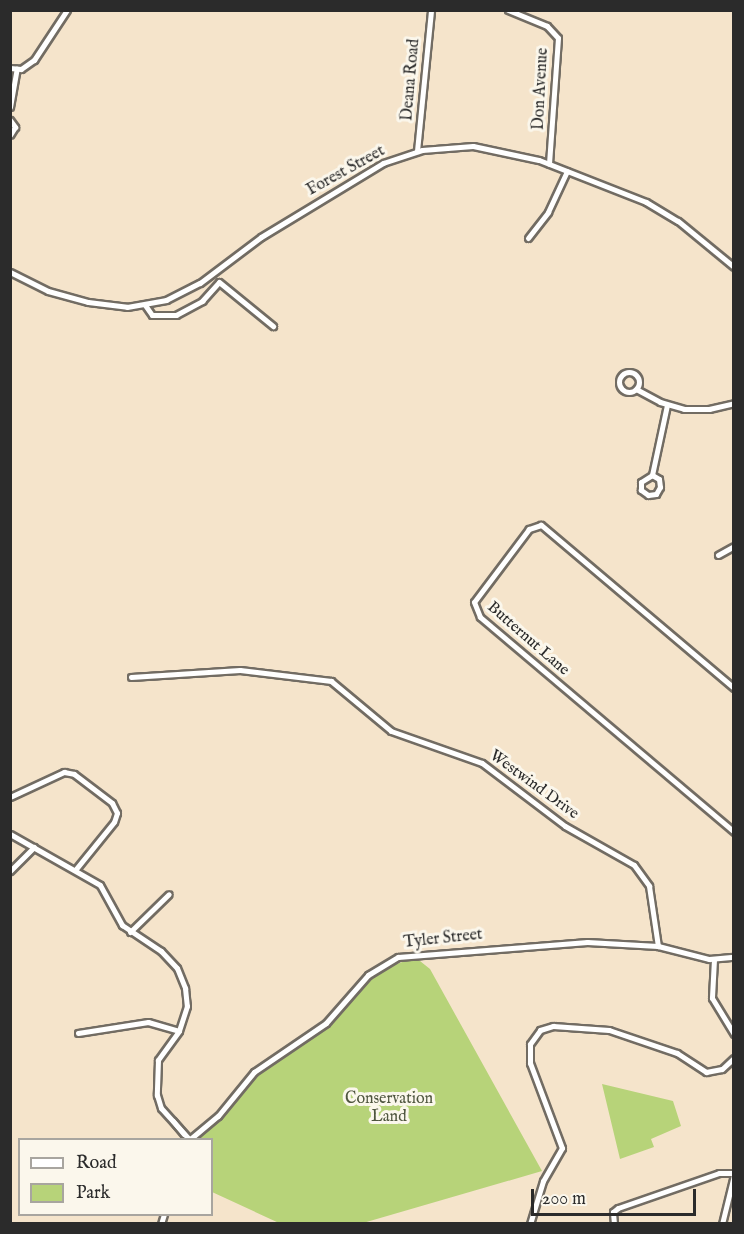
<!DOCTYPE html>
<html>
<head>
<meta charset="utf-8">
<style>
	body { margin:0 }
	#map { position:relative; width:744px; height:1234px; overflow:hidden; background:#f5e4cb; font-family:"IM FELL English",serif }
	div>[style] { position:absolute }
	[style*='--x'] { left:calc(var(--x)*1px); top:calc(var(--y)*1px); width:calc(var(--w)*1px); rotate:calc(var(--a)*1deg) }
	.green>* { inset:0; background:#b7d379 }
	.roads { filter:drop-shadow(2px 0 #726c63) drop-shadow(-2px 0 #726c63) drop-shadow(0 2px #726c63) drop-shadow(0 -2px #726c63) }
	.minor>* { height:5px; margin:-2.5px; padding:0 2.5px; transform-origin:2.5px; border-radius:2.5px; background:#fff }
	.minor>.ring { margin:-2.5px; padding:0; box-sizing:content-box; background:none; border:5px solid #fff; border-radius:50% }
	span { translate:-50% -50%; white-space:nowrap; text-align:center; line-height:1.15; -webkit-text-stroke:6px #fbf7ec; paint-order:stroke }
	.street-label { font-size:16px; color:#2b2b2b }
	.park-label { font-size:16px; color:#4e553e }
	.frame { position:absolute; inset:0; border:12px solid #2b2b2b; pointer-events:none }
	.legend { position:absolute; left:18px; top:1138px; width:195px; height:78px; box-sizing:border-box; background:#fbf7ec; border:2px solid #a8a59f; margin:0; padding:8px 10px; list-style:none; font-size:18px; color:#2b2b2b }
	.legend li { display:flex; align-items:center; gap:12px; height:30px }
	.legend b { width:30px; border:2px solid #a8a59f }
	.scale { position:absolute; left:531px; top:1189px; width:165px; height:27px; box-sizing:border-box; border:3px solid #2b2b2b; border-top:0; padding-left:8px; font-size:18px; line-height:21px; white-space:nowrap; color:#2b2b2b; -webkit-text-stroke:4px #fbf7ec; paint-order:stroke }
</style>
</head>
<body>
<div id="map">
	<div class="green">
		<i style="clip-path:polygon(415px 957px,430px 969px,542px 1171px,363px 1223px,279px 1223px,212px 1192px,212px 1140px,195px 1140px,252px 1079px,320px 1032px,379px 971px)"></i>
		<i style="clip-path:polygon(602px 1084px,673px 1101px,681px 1126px,651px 1139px,654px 1147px,620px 1159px)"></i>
	</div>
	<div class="roads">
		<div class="minor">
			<i style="--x:508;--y:10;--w:42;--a:22.3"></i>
			<i style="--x:547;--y:26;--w:16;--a:47"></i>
			<i style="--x:558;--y:38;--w:126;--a:94.1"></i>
			<i style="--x:10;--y:68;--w:11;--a:5"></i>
			<i style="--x:21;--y:69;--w:16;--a:-35"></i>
			<i style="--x:34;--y:60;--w:60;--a:-56.6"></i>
			<i style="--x:10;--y:107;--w:39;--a:-80"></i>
			<i style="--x:10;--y:120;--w:9;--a:54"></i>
			<i style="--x:15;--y:127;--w:9;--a:122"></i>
			<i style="--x:417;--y:151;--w:142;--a:-84.3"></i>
			<i style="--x:528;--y:238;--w:33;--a:-52"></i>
			<i style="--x:548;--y:212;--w:45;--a:-65.1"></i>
			<i style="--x:10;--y:272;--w:42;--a:26.6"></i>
			<i style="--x:48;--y:291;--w:41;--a:15.4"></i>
			<i style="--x:88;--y:302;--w:39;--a:7"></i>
			<i style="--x:127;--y:307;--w:40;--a:-10"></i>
			<i style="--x:166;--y:300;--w:38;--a:-27"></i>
			<i style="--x:200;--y:283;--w:76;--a:-37"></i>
			<i style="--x:261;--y:237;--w:143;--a:-31.2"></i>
			<i style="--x:383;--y:163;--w:41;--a:-18.4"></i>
			<i style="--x:422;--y:150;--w:51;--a:-4.5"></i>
			<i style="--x:473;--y:146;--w:67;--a:12"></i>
			<i style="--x:539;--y:160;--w:115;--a:21.4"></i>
			<i style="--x:646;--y:202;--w:37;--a:31"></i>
			<i style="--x:678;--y:221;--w:72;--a:39.4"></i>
			<i style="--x:145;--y:305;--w:12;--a:55"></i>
			<i style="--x:152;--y:315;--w:24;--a:0"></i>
			<i style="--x:176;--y:315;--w:30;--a:-28"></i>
			<i style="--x:202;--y:301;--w:25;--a:-48"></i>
			<i style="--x:219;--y:282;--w:70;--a:39.2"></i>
			<i class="ring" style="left:619px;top:372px;width:15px;height:15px"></i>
			<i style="--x:636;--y:389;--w:27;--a:28"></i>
			<i style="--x:660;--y:402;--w:25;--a:16"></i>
			<i style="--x:684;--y:409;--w:25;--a:0"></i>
			<i style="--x:709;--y:409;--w:26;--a:-13"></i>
			<i style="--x:652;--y:475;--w:8;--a:30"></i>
			<i style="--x:659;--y:479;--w:8;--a:83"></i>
			<i style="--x:660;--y:487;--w:8;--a:120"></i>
			<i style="--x:656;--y:494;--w:8;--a:173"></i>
			<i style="--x:648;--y:495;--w:9;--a:-144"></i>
			<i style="--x:641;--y:490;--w:8;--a:-90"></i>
			<i style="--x:641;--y:482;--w:13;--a:-32"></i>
			<i style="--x:652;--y:475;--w:72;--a:-77.9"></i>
			<i style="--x:718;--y:555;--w:18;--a:-29"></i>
			<i style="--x:131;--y:677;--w:109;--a:-3.7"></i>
			<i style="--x:240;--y:670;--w:92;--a:6.9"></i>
			<i style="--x:331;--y:681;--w:78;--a:39.8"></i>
			<i style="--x:391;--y:731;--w:96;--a:19.4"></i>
			<i style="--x:482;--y:763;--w:104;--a:37.2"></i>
			<i style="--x:565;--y:826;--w:79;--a:29.5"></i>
			<i style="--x:634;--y:865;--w:26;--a:54"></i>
			<i style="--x:649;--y:886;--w:61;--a:81.5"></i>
			<i style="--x:734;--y:688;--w:253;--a:-139.8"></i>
			<i style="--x:541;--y:525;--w:13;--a:162"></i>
			<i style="--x:529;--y:529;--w:91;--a:127"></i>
			<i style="--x:474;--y:602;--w:16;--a:68"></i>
			<i style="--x:480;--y:617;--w:333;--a:40.2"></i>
			<i style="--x:10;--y:797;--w:60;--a:-24.8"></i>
			<i style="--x:64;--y:772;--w:10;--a:11"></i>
			<i style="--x:74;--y:774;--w:48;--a:37.3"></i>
			<i style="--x:112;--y:803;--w:11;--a:63"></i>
			<i style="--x:117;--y:813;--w:9;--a:108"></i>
			<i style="--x:114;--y:822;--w:60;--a:129"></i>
			<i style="--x:10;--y:834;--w:103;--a:29.5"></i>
			<i style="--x:100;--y:885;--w:46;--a:61.2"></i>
			<i style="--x:122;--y:925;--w:47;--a:33.7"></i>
			<i style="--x:161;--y:951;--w:23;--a:47"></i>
			<i style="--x:177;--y:968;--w:22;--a:68"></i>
			<i style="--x:185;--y:988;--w:18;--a:84"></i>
			<i style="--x:187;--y:1006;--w:26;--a:108"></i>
			<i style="--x:179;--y:1031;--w:36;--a:126"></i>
			<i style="--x:158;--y:1060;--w:35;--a:92"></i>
			<i style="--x:157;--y:1095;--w:14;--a:73"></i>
			<i style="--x:161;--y:1108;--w:42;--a:47.9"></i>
			<i style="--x:10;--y:871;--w:34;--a:-45"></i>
			<i style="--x:130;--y:932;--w:54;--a:-44.3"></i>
			<i style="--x:714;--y:959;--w:39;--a:93"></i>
			<i style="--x:712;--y:998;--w:42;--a:58.6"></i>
			<i style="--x:78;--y:1033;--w:71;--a:-8.9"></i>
			<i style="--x:148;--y:1022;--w:32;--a:16"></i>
			<i style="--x:173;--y:1121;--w:17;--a:50"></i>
			<i style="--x:189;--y:1140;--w:38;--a:-40"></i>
			<i style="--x:218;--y:1116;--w:57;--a:-50.7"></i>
			<i style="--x:254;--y:1072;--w:87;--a:-34.2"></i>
			<i style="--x:326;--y:1023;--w:64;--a:-48.8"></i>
			<i style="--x:368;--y:975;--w:35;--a:-31"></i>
			<i style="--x:398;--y:957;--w:190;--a:-4.5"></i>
			<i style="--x:587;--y:942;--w:71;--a:3.2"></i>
			<i style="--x:658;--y:946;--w:53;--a:14.3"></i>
			<i style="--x:709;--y:959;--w:25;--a:-5"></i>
			<i style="--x:161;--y:1224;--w:10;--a:-73"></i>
			<i style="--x:530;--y:1224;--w:45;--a:-73.2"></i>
			<i style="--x:543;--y:1181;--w:38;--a:-60"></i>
			<i style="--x:562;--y:1148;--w:91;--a:-110.6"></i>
			<i style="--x:530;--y:1063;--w:19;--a:-90"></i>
			<i style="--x:530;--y:1044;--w:17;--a:-54"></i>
			<i style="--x:540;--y:1030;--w:14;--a:-17"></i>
			<i style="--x:553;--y:1026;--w:56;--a:4.1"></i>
			<i style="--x:609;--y:1030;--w:72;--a:18.7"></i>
			<i style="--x:677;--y:1053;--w:35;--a:33"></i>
			<i style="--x:706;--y:1072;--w:16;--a:-11"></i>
			<i style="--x:722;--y:1069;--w:16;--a:-43"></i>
			<i style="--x:614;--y:1224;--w:12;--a:-95"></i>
			<i style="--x:613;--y:1212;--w:6;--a:-39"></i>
			<i style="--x:618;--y:1208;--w:107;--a:-19.1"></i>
			<i style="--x:719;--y:1173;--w:15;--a:0"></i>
			<i style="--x:722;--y:1224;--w:50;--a:-76.2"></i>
		</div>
	</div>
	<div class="street-label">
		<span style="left:411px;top:80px;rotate:-85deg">Deana Road</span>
		<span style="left:541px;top:89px;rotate:-87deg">Don Avenue</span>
		<span style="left:346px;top:171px;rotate:-29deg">Forest Street</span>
		<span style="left:528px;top:639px;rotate:41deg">Butternut Lane</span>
		<span style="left:534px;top:785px;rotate:36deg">Westwind Drive</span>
		<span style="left:443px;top:939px;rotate:-6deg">Tyler Street</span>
	</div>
	<div class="park-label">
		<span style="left:389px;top:1108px">Conservation<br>Land</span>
	</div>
	<div class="frame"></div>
	<ul class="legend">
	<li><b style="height:8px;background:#fff"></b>Road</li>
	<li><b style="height:16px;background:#b7d379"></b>Park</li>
	</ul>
	<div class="scale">200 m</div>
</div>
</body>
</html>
